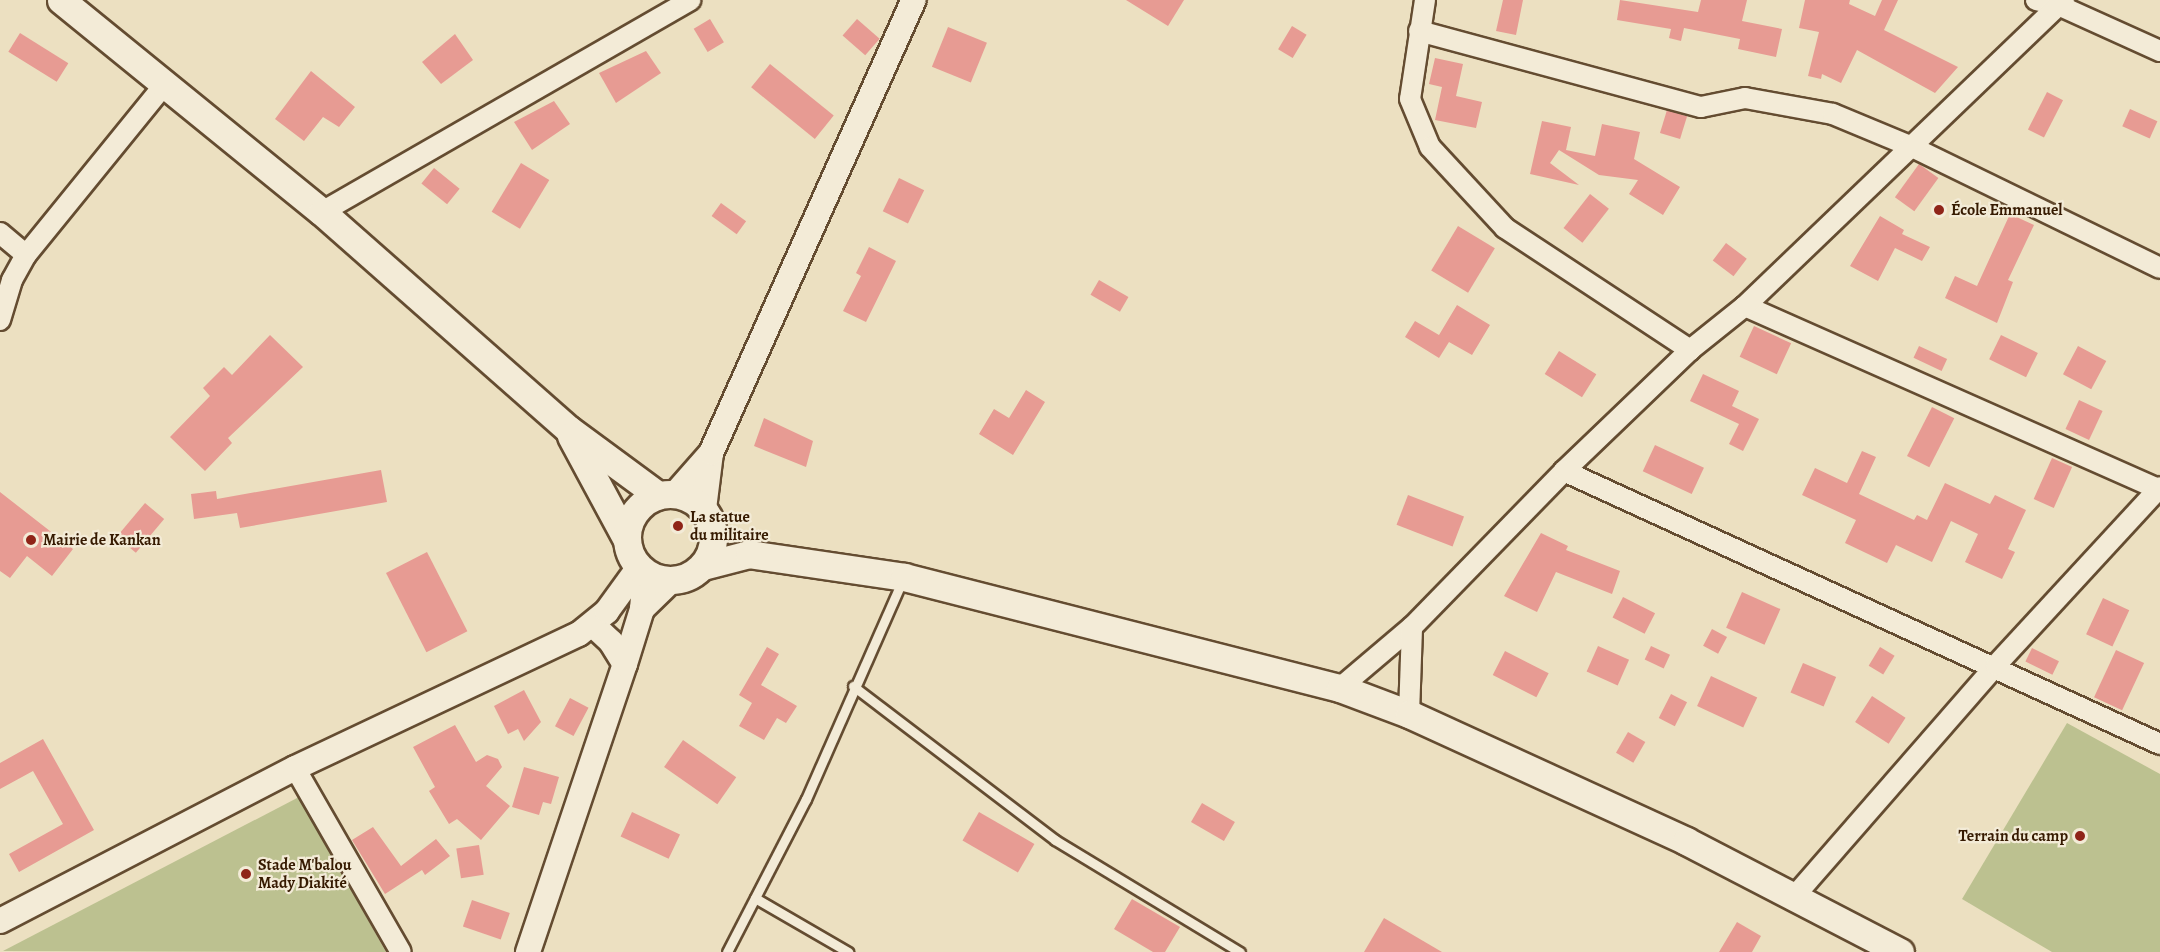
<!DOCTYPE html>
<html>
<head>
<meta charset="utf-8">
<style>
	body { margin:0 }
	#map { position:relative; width:2160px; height:952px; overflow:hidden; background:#ece0c1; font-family:Alegreya,serif }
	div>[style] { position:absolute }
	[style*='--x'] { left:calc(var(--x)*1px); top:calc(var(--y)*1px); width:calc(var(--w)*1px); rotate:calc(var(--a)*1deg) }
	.green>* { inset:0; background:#bcc190 }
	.building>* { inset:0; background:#e79b93; transform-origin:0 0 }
	.roads { filter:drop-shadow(2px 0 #644c31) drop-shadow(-2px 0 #644c31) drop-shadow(0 2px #644c31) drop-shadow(0 -2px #644c31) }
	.service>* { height:9px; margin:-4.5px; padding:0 4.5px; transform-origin:4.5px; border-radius:4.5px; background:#f3ebd7 }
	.minor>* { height:20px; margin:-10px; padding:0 10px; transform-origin:10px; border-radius:10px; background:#f3ebd7 }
	.tertiary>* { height:24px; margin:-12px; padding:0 12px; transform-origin:12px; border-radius:12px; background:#f3ebd7 }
	.secondary>* { height:27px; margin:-13.5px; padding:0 13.5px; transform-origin:13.5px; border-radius:13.5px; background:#f3ebd7 }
	.secondary>.ring { margin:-13.5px; padding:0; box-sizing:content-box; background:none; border:27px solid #f3ebd7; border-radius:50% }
	.dots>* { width:16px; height:16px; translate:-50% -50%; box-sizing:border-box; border:3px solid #f3ebd7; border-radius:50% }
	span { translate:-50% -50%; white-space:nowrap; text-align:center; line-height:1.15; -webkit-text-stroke:4.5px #f3ebd7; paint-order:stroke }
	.poi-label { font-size:16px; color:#361a01; font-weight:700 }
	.left { translate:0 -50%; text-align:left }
	.right { translate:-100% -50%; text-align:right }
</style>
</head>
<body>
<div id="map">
	<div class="green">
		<i style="clip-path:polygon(2067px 723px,2160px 774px,2160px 952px,2052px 952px,1962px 899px)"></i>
		<i style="clip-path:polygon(299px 797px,386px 952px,3px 951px)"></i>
	</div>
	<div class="building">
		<i style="clip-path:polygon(1126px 0,1184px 0,1168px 26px)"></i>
		<i style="clip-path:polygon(1503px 0,1523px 0,1516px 35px,1496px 31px)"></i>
		<i style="clip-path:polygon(1620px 0,1698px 12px,1701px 0,1747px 0,1742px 21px,1782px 29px,1776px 57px,1738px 49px,1740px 39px,1684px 28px,1681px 41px,1669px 38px,1671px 29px,1617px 20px)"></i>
		<i style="clip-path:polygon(1805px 0,1850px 0,1849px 4px,1875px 16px,1882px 0,1898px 0,1884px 30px,1958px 67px,1935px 93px,1857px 50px,1841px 83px,1822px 74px,1821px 79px,1808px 76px,1819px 32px,1799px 28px)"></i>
		<i style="left:710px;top:19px;width:27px;height:19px;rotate:59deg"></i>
		<i style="left:857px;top:19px;width:30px;height:22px;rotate:41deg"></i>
		<i style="left:1292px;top:26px;width:17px;height:27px;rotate:31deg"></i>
		<i style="left:948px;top:27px;width:42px;height:43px;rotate:22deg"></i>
		<i style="left:20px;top:33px;width:57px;height:22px;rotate:32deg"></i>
		<i style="clip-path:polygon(455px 34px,473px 60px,441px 84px,422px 62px)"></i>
		<i style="clip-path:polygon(646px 51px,661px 73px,616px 103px,599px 73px)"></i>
		<i style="clip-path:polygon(1435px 58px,1463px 64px,1456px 96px,1482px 102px,1476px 128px,1435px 120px,1442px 87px,1429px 84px)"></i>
		<i style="left:770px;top:64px;width:82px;height:30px;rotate:39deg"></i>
		<i style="clip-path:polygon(311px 71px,355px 107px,339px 127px,323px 117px,304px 141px,275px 119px)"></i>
		<i style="left:2047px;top:92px;width:18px;height:42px;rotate:27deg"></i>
		<i style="clip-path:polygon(554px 101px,570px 124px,532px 150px,514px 122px)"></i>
		<i style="left:2130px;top:109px;width:30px;height:19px;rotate:24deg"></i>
		<i style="left:1667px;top:110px;width:21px;height:24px;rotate:17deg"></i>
		<i style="clip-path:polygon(1542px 121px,1571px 127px,1566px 150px,1595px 156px,1602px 124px,1640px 132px,1634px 159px,1680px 187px,1663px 215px,1629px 194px,1638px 180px,1599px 175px,1559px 150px,1550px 163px,1579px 185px,1530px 174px)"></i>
		<i style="left:521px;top:163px;width:33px;height:57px;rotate:31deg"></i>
		<i style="left:1919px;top:164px;width:24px;height:41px;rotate:36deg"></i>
		<i style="left:434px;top:168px;width:33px;height:20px;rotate:39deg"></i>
		<i style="left:899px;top:178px;width:28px;height:37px;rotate:26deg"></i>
		<i style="left:1590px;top:194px;width:24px;height:43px;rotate:38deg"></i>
		<i style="left:721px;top:203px;width:31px;height:16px;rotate:36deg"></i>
		<i style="clip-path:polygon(2010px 214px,2034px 225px,2008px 280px,2013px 282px,1997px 323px,1945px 298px,1955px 276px,1977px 286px)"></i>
		<i style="clip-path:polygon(1880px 216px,1904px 230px,1902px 234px,1930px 247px,1922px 261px,1895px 248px,1878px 281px,1850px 266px)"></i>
		<i style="left:1458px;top:226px;width:43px;height:52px;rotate:31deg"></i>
		<i style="left:1726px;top:243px;width:26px;height:22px;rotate:37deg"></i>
		<i style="clip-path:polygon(869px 247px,896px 261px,866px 322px,843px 311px,861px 276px,856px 273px)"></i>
		<i style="left:1099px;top:280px;width:34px;height:17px;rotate:30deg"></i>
		<i style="clip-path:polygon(1457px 305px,1490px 325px,1472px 355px,1449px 342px,1439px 358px,1405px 337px,1415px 321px,1439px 335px)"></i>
		<i style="left:1754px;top:326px;width:41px;height:34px;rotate:25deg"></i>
		<i style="clip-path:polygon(270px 335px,303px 367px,228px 438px,232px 443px,205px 471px,170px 437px,210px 396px,203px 388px,224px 367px,232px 375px)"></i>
		<i style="left:2001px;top:335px;width:41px;height:27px;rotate:26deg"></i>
		<i style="left:1919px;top:346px;width:31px;height:13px;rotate:25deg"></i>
		<i style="left:2078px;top:346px;width:32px;height:32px;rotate:28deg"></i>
		<i style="left:1559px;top:351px;width:44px;height:27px;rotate:32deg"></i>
		<i style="clip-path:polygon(1703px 374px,1739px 391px,1732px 406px,1759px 419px,1743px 451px,1729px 444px,1739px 424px,1690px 401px)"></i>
		<i style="clip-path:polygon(1026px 390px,1045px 402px,1013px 455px,979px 434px,994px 409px,1009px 418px)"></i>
		<i style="left:2079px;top:400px;width:26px;height:32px;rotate:25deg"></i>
		<i style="left:1932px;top:407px;width:25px;height:55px;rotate:27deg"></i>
		<i style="clip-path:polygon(764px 418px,813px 441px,806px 467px,754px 446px)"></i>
		<i style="left:1655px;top:445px;width:54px;height:29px;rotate:25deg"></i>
		<i style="clip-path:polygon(1862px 451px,1876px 457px,1859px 494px,1914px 520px,1917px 515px,1927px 520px,1945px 483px,1990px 504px,1995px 495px,2026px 510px,2008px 549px,2015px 552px,2002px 579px,1965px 562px,1978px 534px,1951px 521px,1932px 562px,1896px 545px,1887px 563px,1845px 543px,1856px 520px,1802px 495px,1815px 468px,1847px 483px)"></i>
		<i style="left:2052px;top:458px;width:22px;height:45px;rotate:24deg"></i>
		<i style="clip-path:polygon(381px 470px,387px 502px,240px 528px,237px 513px,194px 519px,191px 494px,216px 491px,217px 499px)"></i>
		<i style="clip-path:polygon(0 492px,73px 549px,52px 576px,27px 556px,10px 578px,0 571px)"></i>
		<i style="left:1408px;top:495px;width:60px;height:32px;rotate:21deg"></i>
		<i style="left:145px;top:503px;width:25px;height:44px;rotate:40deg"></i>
		<i style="clip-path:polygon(1541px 533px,1568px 546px,1566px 550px,1620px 571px,1612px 594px,1556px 572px,1537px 612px,1504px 596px)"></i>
		<i style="left:427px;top:552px;width:89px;height:46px;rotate:63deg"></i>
		<i style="left:1742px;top:592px;width:42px;height:39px;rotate:24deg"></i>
		<i style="left:1623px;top:597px;width:36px;height:23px;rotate:27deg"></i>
		<i style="left:2103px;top:598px;width:29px;height:40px;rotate:25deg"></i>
		<i style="left:1712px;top:629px;width:17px;height:19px;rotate:28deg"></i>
		<i style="left:1598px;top:646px;width:34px;height:28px;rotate:24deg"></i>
		<i style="left:1651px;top:646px;width:21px;height:15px;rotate:25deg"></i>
		<i style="clip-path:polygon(767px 647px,779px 654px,761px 685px,797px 706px,786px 723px,777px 718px,764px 740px,739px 726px,752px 703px,739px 695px)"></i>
		<i style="left:1880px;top:647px;width:17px;height:22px;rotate:31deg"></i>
		<i style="left:2032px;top:648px;width:30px;height:15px;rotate:26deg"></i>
		<i style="left:2116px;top:650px;width:31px;height:52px;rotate:25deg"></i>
		<i style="left:1505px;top:651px;width:49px;height:27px;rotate:27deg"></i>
		<i style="left:1803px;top:663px;width:36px;height:32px;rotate:23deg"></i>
		<i style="left:1711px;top:676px;width:51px;height:33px;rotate:25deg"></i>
		<i style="clip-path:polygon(524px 690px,541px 722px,524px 741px,518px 729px,508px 734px,494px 706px)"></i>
		<i style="left:1671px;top:694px;width:18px;height:27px;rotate:27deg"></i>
		<i style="left:1872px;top:696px;width:40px;height:31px;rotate:33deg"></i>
		<i style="left:570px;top:698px;width:21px;height:32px;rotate:28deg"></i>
		<i style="clip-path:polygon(455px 725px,476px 762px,487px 755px,498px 759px,502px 767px,486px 786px,510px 806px,481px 840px,457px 819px,449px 824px,429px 791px,435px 787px,413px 747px)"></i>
		<i style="left:1628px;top:732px;width:20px;height:24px;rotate:30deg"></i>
		<i style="clip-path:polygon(43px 739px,94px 830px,19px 872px,9px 854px,63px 824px,33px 771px,0 789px,0 763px)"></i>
		<i style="left:683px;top:740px;width:65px;height:33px;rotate:35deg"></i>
		<i style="clip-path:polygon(524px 767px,559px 777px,551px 804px,543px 802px,539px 815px,512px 807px)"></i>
		<i style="left:1202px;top:803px;width:38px;height:22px;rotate:30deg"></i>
		<i style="left:632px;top:812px;width:53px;height:27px;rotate:25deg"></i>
		<i style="left:979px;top:812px;width:64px;height:33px;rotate:30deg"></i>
		<i style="clip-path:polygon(373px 827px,401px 866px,436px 839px,450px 856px,425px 875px,422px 870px,385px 894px,352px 840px)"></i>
		<i style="left:479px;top:845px;width:30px;height:23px;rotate:81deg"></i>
		<i style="clip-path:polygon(1132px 899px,1180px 927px,1165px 952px,1153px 952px,1114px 929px)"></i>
		<i style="left:472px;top:900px;width:40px;height:28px;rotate:19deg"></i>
		<i style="clip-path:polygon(1384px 918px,1442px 952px,1364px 952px)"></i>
		<i style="clip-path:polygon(1737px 922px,1761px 936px,1752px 952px,1719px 952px)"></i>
	</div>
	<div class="roads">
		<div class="service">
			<i style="--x:853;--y:686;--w:254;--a:37.3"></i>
			<i style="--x:1055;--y:840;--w:216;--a:31.2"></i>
			<i style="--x:755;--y:898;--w:108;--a:30.1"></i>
			<i style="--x:727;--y:952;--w:172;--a:-62.7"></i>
			<i style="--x:806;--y:799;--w:240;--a:-66.2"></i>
		</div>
		<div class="minor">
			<i style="--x:1425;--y:0;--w:100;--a:98.6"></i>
			<i style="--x:1410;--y:99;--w:52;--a:67.4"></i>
			<i style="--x:1430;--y:147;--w:110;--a:47.2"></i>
			<i style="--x:1505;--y:228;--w:222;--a:33.4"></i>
			<i style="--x:2036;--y:0;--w:23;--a:13"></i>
			<i style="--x:2058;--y:5;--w:112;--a:24.3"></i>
			<i style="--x:1419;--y:31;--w:292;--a:15.1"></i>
			<i style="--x:1701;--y:107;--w:45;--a:-11.6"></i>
			<i style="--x:1745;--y:98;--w:89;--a:10.3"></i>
			<i style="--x:1833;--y:114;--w:83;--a:22.6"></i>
			<i style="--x:1910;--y:146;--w:278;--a:26"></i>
			<i style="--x:322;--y:212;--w:425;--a:-29.9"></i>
			<i style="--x:0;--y:233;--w:34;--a:40"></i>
			<i style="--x:1745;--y:306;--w:454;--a:23.9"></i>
			<i style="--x:0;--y:320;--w:42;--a:-73.3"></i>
			<i style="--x:12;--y:280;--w:29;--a:-61"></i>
			<i style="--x:26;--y:255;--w:219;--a:-50.9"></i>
			<i style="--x:1564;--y:471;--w:175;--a:-43.8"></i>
			<i style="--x:1690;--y:350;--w:70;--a:-38.7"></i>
			<i style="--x:1745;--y:306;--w:442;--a:-43.8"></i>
			<i style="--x:1340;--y:688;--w:94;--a:-40.3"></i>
			<i style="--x:1412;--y:627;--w:218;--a:-45.7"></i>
			<i style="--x:1564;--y:471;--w:656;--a:24.61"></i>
			<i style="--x:1409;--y:714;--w:87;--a:-88"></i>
			<i style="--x:295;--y:768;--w:212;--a:60.1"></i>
			<i style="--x:1793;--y:898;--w:309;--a:-48.9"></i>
			<i style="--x:1996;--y:665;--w:242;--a:-47.3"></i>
		</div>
		<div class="tertiary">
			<i style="--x:675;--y:494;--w:55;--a:-48.7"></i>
			<i style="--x:704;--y:509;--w:56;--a:-82.9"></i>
			<i style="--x:711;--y:453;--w:496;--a:-65.9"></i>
			<i style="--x:642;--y:609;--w:40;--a:-44"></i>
			<i style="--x:593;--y:625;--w:25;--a:43"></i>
			<i style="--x:611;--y:642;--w:26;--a:58"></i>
			<i style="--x:0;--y:921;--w:332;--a:-27.4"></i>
			<i style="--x:295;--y:768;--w:314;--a:-25.3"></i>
			<i style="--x:579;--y:634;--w:36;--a:-39"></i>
			<i style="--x:607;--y:611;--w:54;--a:-54"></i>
			<i style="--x:528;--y:952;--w:304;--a:-71.4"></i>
			<i style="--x:625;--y:664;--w:58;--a:-72.8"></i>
			<i style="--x:642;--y:609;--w:37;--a:-85"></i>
		</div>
		<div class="secondary">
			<i style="--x:61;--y:0;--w:336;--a:39.1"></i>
			<i style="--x:322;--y:212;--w:328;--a:41.4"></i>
			<i style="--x:568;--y:429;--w:112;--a:36.3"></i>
			<i style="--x:571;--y:436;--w:118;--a:61.7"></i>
			<i class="ring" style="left:627px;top:494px;width:59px;height:59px"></i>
			<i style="--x:703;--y:566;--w:48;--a:-14.6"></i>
			<i style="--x:749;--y:554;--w:157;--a:8.4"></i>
			<i style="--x:904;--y:577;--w:450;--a:14.3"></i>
			<i style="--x:1340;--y:688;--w:74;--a:20.6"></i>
			<i style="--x:1409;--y:714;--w:305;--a:24.6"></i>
			<i style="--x:1686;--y:841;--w:241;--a:27.4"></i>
		</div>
	</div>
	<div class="dots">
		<i style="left:1939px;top:210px;background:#8f2418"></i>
		<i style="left:678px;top:526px;background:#8f2418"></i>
		<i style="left:31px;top:540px;background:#8f2418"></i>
		<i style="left:2080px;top:836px;background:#8f2418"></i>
		<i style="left:246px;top:874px;background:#8f2418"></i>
	</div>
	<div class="poi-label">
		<span class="left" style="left:1951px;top:210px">École Emmanuel</span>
		<span class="left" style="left:690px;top:526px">La statue<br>du militaire</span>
		<span class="left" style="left:43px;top:540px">Mairie de Kankan</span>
		<span class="right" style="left:2068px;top:836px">Terrain du camp</span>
		<span class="left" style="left:258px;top:874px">Stade M'balou<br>Mady Diakité</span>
	</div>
</div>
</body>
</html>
